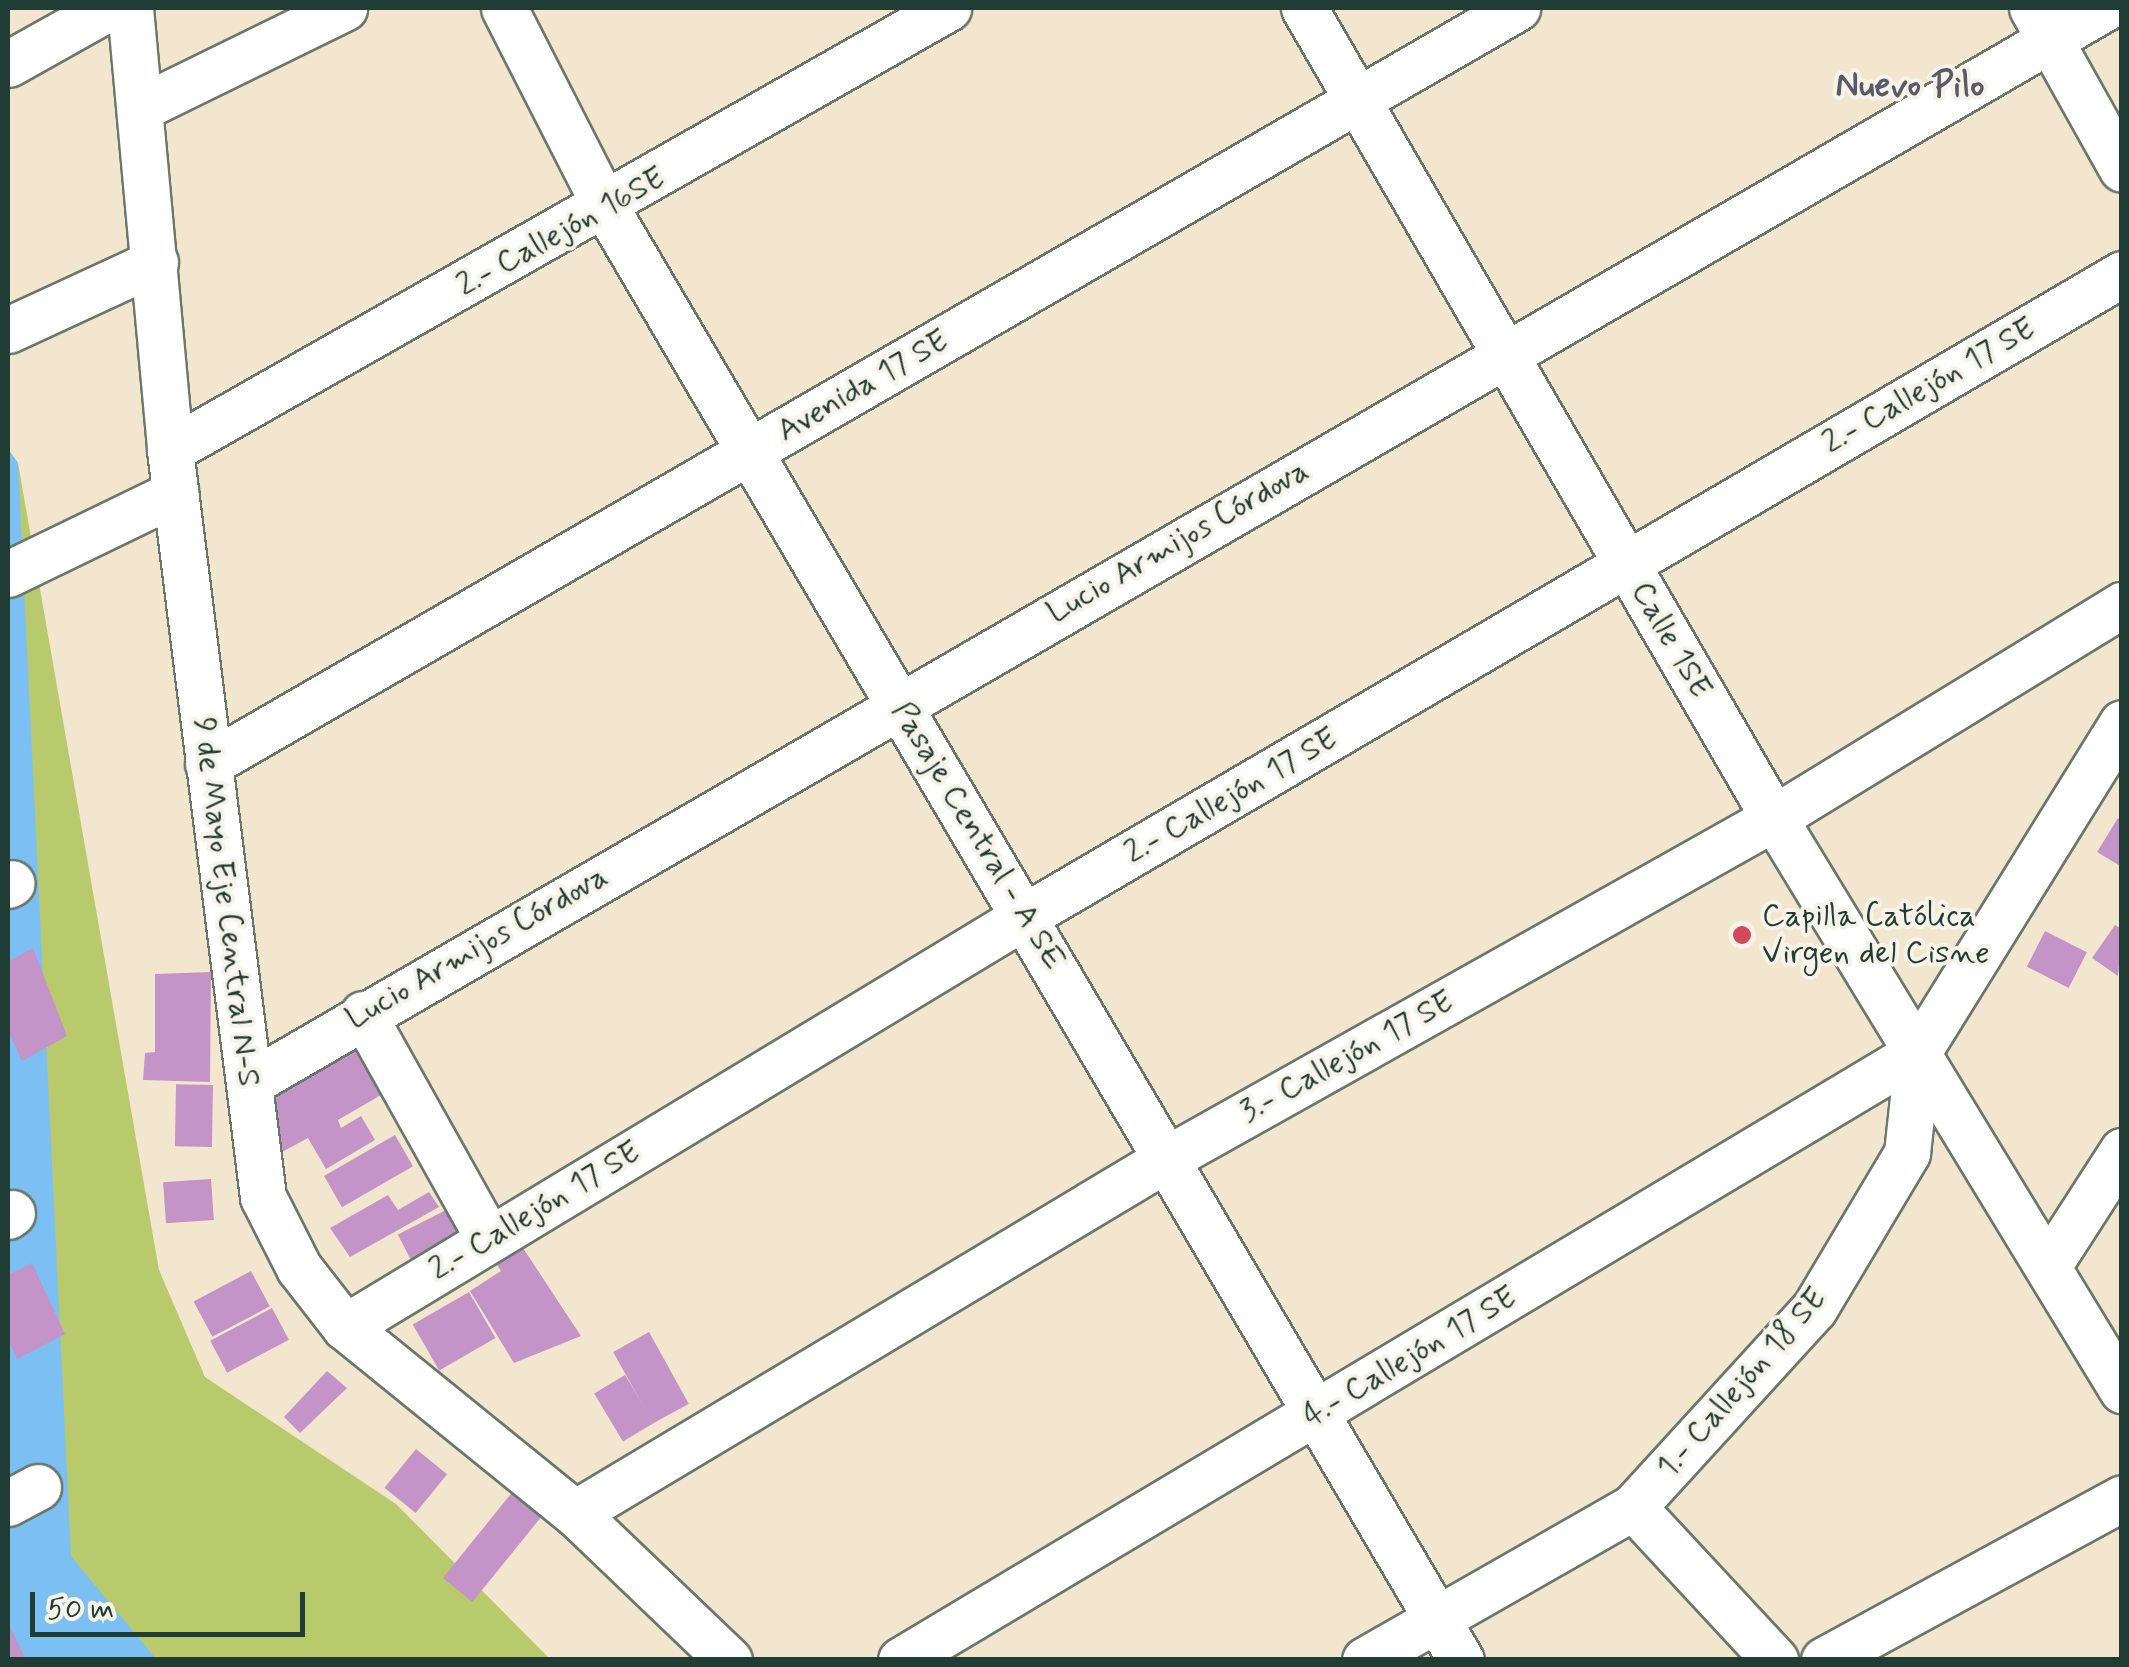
<!DOCTYPE html>
<html>
<head>
<meta charset="utf-8">
<style>
	body { margin:0 }
	#map { position:relative; width:2129px; height:1667px; overflow:hidden; background:#f3e6ce; font-family:Mynerve,sans-serif }
	div>[style] { position:absolute }
	[style*='--x'] { left:calc(var(--x)*1px); top:calc(var(--y)*1px); width:calc(var(--w)*1px); rotate:calc(var(--a)*1deg) }
	.green>* { inset:0; background:#b9ca6d }
	.water>* { inset:0; background:#7cbff2 }
	.building>* { inset:0; background:#c494c8; transform-origin:0 0 }
	.roads { filter:drop-shadow(2px 0 #69786a) drop-shadow(-2px 0 #69786a) drop-shadow(0 2px #69786a) drop-shadow(0 -2px #69786a) }
	.street>* { height:45px; margin:-22.5px; padding:0 22.5px; transform-origin:22.5px; border-radius:22.5px; background:#fff }
	.dots>* { width:28px; height:28px; translate:-50% -50%; box-sizing:border-box; border:5px solid #f7f3e8; border-radius:50% }
	span { translate:-50% -50%; white-space:nowrap; text-align:center; line-height:1.15; -webkit-text-stroke:8px #f7f3e8; paint-order:stroke }
	.street-label { font-size:32px; color:#1f3d34 }
	.poi-label { font-size:32px; color:#1f3d34 }
	.left { translate:0 -50%; text-align:left }
	.neighbourhood-label { font-size:35px; color:#595b68; font-weight:700 }
	.frame { position:absolute; inset:0; border:10px solid #1f3d34; pointer-events:none }
	.scale { position:absolute; left:30px; top:1592px; width:275px; height:45px; box-sizing:border-box; border:5px solid #1f3d34; border-top:0; padding-left:12px; font-size:30px; line-height:35px; white-space:nowrap; color:#1f3d34; -webkit-text-stroke:8px #f7f3e8; paint-order:stroke }
</style>
</head>
<body>
<div id="map">
	<div class="green">
		<i style="clip-path:polygon(8px 449px,18px 463px,159px 1270px,205px 1377px,396px 1504px,550px 1659px,8px 1659px)"></i>
	</div>
	<div class="water">
		<i style="clip-path:polygon(8px 449px,18px 463px,71px 1556px,156px 1659px,8px 1659px)"></i>
	</div>
	<div class="building">
		<i style="clip-path:polygon(2118px 818px,2122px 821px,2122px 867px,2097px 852px)"></i>
		<i style="clip-path:polygon(2115px 925px,2122px 929px,2118px 976px,2092px 958px)"></i>
		<i style="left:2045px;top:931px;width:47px;height:40px;rotate:27deg"></i>
		<i style="clip-path:polygon(33px 948px,67px 1036px,22px 1061px,8px 1030px,8px 962px)"></i>
		<i style="clip-path:polygon(211px 972px,210px 1082px,143px 1080px,145px 1053px,155px 1052px,155px 974px)"></i>
		<i style="clip-path:polygon(353px 1047px,381px 1095px,338px 1120px,341px 1128px,361px 1116px,375px 1140px,326px 1169px,308px 1138px,282px 1152px,255px 1104px)"></i>
		<i style="left:213px;top:1085px;width:62px;height:37px;rotate:91deg"></i>
		<i style="left:395px;top:1135px;width:36px;height:82px;rotate:60deg"></i>
		<i style="left:211px;top:1179px;width:41px;height:48px;rotate:86deg"></i>
		<i style="clip-path:polygon(429px 1192px,439px 1207px,350px 1257px,330px 1228px,388px 1195px,398px 1210px)"></i>
		<i style="left:446px;top:1210px;width:37px;height:54px;rotate:63deg"></i>
		<i style="clip-path:polygon(519px 1242px,581px 1336px,514px 1363px,470px 1291px,501px 1271px,494px 1260px)"></i>
		<i style="clip-path:polygon(32px 1263px,65px 1334px,17px 1359px,8px 1339px,8px 1275px)"></i>
		<i style="left:251px;top:1271px;width:40px;height:65px;rotate:62deg"></i>
		<i style="left:469px;top:1292px;width:53px;height:65px;rotate:60deg"></i>
		<i style="left:272px;top:1308px;width:36px;height:70px;rotate:62deg"></i>
		<i style="left:649px;top:1332px;width:82px;height:41px;rotate:61deg"></i>
		<i style="clip-path:polygon(327px 1371px,347px 1388px,300px 1433px,284px 1417px)"></i>
		<i style="left:625px;top:1375px;width:56px;height:36px;rotate:59deg"></i>
		<i style="left:416px;top:1449px;width:40px;height:50px;rotate:39deg"></i>
		<i style="left:519px;top:1484px;width:38px;height:121px;rotate:39deg"></i>
		<i style="clip-path:polygon(8px 1623px,26px 1660px,8px 1660px)"></i>
	</div>
	<div class="roads">
		<div class="street">
			<i style="--x:130;--y:8;--w:444;--a:84.8"></i>
			<i style="--x:170;--y:450;--w:753;--a:82.9"></i>
			<i style="--x:263;--y:1197;--w:80;--a:63.1"></i>
			<i style="--x:299;--y:1268;--w:75;--a:52.1"></i>
			<i style="--x:345;--y:1327;--w:296;--a:39"></i>
			<i style="--x:575;--y:1513;--w:213;--a:43.7"></i>
			<i style="--x:504;--y:8;--w:225;--a:63"></i>
			<i style="--x:606;--y:208;--w:1685;--a:59.51"></i>
			<i style="--x:1304;--y:8;--w:936;--a:59.88"></i>
			<i style="--x:1774;--y:818;--w:670;--a:58.68"></i>
			<i style="--x:2032;--y:8;--w:184;--a:60.8"></i>
			<i style="--x:8;--y:64;--w:115;--a:-29.2"></i>
			<i style="--x:144;--y:106;--w:223;--a:-26.1"></i>
			<i style="--x:8;--y:330;--w:162;--a:-24.8"></i>
			<i style="--x:170;--y:450;--w:895;--a:-29.6"></i>
			<i style="--x:8;--y:574;--w:186;--a:-25.9"></i>
			<i style="--x:208;--y:764;--w:1512;--a:-30.01"></i>
			<i style="--x:8;--y:885;--w:4;--a:-27"></i>
			<i style="--x:363;--y:1014;--w:258;--a:60.8"></i>
			<i style="--x:253;--y:1081;--w:2140;--a:-30.09"></i>
			<i style="--x:8;--y:1216;--w:5;--a:-37"></i>
			<i style="--x:2048;--y:1266;--w:137;--a:-57.2"></i>
			<i style="--x:345;--y:1327;--w:795;--a:-31.15"></i>
			<i style="--x:1025;--y:916;--w:1271;--a:-30.34"></i>
			<i style="--x:8;--y:1503;--w:34;--a:-28"></i>
			<i style="--x:1633;--y:1507;--w:209;--a:47.1"></i>
			<i style="--x:575;--y:1513;--w:691;--a:-30.91"></i>
			<i style="--x:1168;--y:1158;--w:695;--a:-29.29"></i>
			<i style="--x:1774;--y:818;--w:408;--a:-31.5"></i>
			<i style="--x:901;--y:1660;--w:1185;--a:-30.87"></i>
			<i style="--x:1365;--y:1660;--w:309;--a:-29.7"></i>
			<i style="--x:1633;--y:1507;--w:268;--a:-47.6"></i>
			<i style="--x:1814;--y:1309;--w:182;--a:-59.2"></i>
			<i style="--x:1907;--y:1153;--w:102;--a:-83.8"></i>
			<i style="--x:1918;--y:1052;--w:387;--a:-58.2"></i>
			<i style="--x:1824;--y:1660;--w:339;--a:-28.5"></i>
		</div>
	</div>
	<div class="dots">
		<i style="left:1742px;top:935px;background:#d1495b"></i>
	</div>
	<div class="street-label">
		<span style="left:561px;top:232px;rotate:-29deg">2.- Callejón 16SE</span>
		<span style="left:863px;top:386px;rotate:-30deg">Avenida 17 SE</span>
		<span style="left:1929px;top:386px;rotate:-30deg">2.- Callejón 17 SE</span>
		<span style="left:1178px;top:542px;rotate:-30deg">Lucio Armijos Córdova</span>
		<span style="left:1671px;top:640px;rotate:60deg">Calle 1SE</span>
		<span style="left:1231px;top:796px;rotate:-30deg">2.- Callejón 17 SE</span>
		<span style="left:978px;top:836px;rotate:59deg">Pasaje Central - A SE</span>
		<span style="left:226px;top:902px;rotate:83deg">9 de Mayo Eje Central N-S</span>
		<span style="left:477px;top:948px;rotate:-30deg">Lucio Armijos Córdova</span>
		<span style="left:1347px;top:1057px;rotate:-29deg">3.- Callejón 17 SE</span>
		<span style="left:535px;top:1211px;rotate:-31deg">2.- Callejón 17 SE</span>
		<span style="left:1410px;top:1357px;rotate:-31deg">4.- Callejón 17 SE</span>
		<span style="left:1742px;top:1383px;rotate:-49deg">1.- Callejón 18 SE</span>
	</div>
	<div class="poi-label">
		<span class="left" style="left:1762px;top:935px">Capilla Católica<br>Virgen del Cisne</span>
	</div>
	<div class="neighbourhood-label">
		<span style="left:1910px;top:86px">Nuevo Pilo</span>
	</div>
	<div class="frame"></div>
	<div class="scale">50 m</div>
</div>
</body>
</html>
